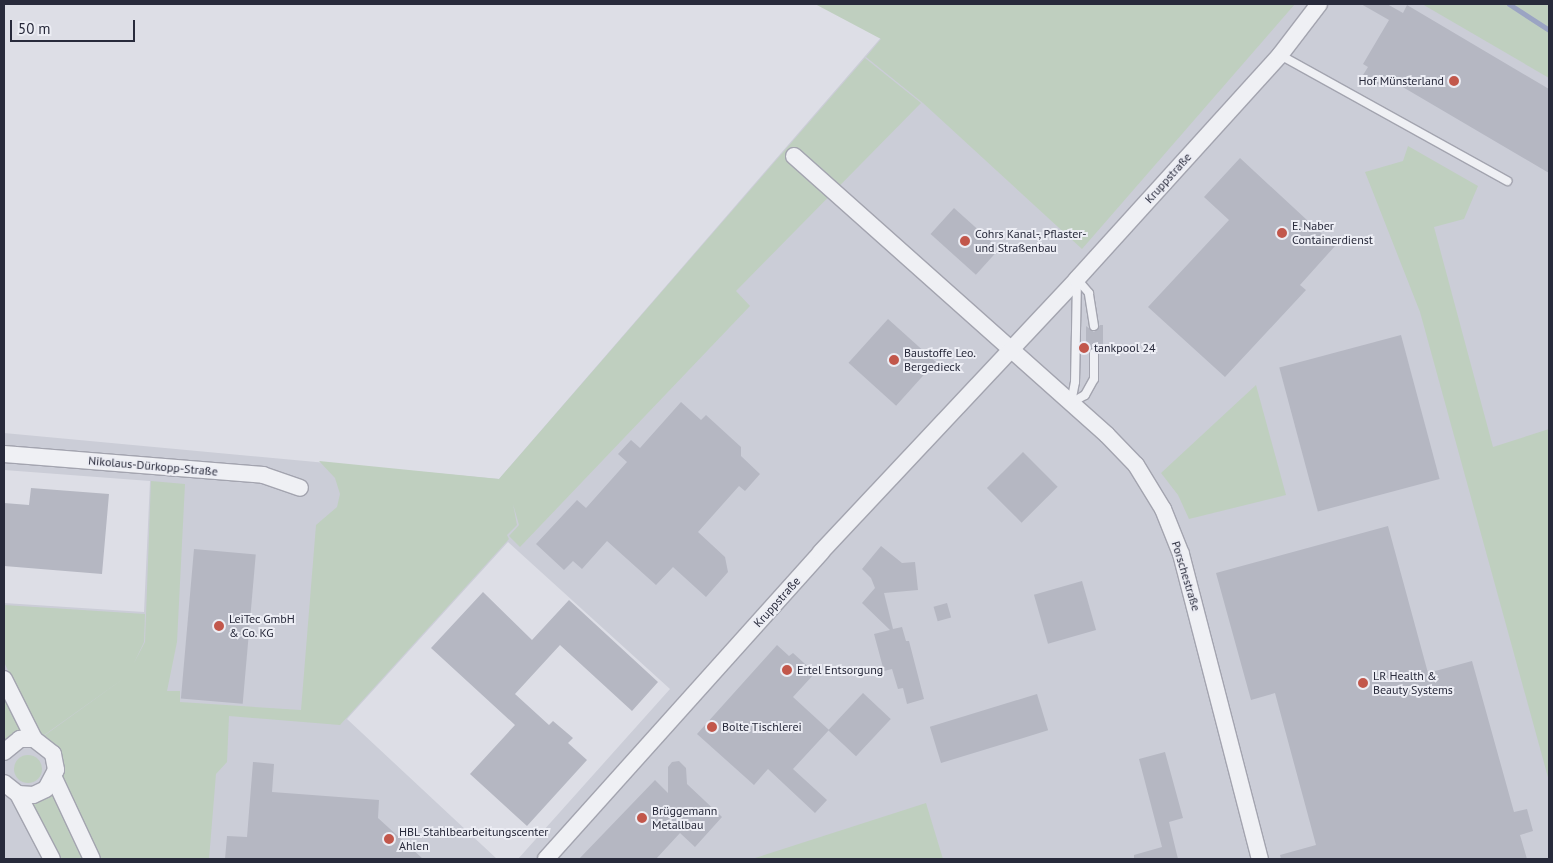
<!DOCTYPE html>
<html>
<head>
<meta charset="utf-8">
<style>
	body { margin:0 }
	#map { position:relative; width:1553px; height:863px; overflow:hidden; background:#dddee6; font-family:"PT Sans",sans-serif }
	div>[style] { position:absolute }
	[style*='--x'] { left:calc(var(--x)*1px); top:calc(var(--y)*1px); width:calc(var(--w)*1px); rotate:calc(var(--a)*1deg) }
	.built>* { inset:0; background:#cbcdd7 }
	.green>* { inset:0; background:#bfcfbf }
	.round { border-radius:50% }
	.stream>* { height:5px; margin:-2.5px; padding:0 2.5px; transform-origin:2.5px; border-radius:2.5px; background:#9ba4c3 }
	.building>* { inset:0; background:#b5b7c2; transform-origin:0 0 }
	.roads { filter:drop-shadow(1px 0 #a3a4af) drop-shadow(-1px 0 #a3a4af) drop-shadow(0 1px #a3a4af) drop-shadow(0 -1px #a3a4af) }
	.service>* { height:8px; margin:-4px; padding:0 4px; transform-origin:4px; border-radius:4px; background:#eff0f4 }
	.minor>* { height:16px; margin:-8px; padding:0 8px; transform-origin:8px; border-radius:8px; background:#eff0f4 }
	.dots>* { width:14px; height:14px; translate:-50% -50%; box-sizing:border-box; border:2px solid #ecedf4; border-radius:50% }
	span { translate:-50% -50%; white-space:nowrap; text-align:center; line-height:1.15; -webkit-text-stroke:4px #ecedf4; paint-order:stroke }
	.poi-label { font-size:12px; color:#282a3b }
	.right { translate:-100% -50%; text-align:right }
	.left { translate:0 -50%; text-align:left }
	.street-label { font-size:12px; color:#282a3b }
	.frame { position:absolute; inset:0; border:5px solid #282a3b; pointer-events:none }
	.scale { position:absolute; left:10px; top:20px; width:125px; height:22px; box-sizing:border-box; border:2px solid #282a3b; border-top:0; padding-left:6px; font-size:15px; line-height:18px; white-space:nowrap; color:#282a3b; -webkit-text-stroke:4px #ecedf4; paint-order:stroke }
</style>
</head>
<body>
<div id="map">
	<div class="built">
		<i style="clip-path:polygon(910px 4px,1549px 4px,1549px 859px,518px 859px,670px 689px,508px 542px,347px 719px,497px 859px,4px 859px,4px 603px,144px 612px,150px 481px,4px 470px,4px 433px,499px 479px)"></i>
	</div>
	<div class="green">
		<i style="clip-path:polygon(815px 4px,1295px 4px,1082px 249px,923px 103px,866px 57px,881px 39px)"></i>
		<i style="clip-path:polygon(1422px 4px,1549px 4px,1549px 78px)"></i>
		<i style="clip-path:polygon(865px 58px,921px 103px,736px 291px,750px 306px,520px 547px,509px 536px,519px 525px,513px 504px,517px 525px,507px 535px,509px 539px,340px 725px,229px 716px,227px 762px,216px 774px,209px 859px,97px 859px,41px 738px,127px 676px,40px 738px,4px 662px,4px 605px,145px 614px,144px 642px,134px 663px,145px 642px,151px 481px,185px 484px,177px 642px,167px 691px,180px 691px,180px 702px,301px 710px,316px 525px,337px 507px,340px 494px,335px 478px,319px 461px,499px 479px)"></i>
		<i style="clip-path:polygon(1408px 146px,1478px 186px,1464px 219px,1434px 227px,1493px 447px,1549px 429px,1549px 781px,1420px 312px,1365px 172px,1403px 161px)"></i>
		<i style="clip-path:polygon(1256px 385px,1286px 495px,1189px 519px,1178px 495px,1161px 473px)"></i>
		<i style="clip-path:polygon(4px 693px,23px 734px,4px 743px)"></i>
		<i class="round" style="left:14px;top:755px;width:28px;height:28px"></i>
		<i style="clip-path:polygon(53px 795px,84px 859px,58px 859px,32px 805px)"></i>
		<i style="clip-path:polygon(926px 803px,943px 859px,752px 859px)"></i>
	</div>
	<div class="stream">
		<i style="--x:1509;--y:4;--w:48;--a:33"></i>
	</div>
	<div class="building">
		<i style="clip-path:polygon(1361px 4px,1387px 4px,1403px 13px,1407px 5px,1549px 89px,1549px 173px,1384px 76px,1379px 85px,1363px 75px,1368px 67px,1363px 64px,1389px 20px)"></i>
		<i style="clip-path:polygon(1240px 158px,1335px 246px,1300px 285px,1306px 290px,1225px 377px,1148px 307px,1229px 220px,1204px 197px)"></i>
		<i style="left:954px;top:208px;width:61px;height:35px;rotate:42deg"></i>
		<i style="left:888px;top:319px;width:64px;height:59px;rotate:42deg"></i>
		<i style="clip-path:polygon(1100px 325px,1103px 325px,1103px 353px,1094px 347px,1086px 353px,1086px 326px,1094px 332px)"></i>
		<i style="left:1401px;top:335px;width:149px;height:126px;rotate:75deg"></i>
		<i style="clip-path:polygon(681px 402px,701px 420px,706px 415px,741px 447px,741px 456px,760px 474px,745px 491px,739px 486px,698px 532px,725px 557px,728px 572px,706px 597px,673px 567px,656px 585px,607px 541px,582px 569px,573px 561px,564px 570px,536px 544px,577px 500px,586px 508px,627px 462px,618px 454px,631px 440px,640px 448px)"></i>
		<i style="left:1023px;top:452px;width:49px;height:51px;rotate:45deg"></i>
		<i style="clip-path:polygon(31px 488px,109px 494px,102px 574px,4px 566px,4px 503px,29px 505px)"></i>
		<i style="clip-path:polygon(1388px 526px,1428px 673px,1472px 661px,1514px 812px,1527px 809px,1533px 831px,1520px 835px,1527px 859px,1281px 859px,1280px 855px,1316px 845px,1275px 693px,1251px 700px,1216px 573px)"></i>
		<i style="clip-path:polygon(881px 546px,902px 563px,915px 562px,918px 590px,884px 593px,893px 629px,902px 627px,906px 641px,909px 641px,924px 699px,907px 704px,903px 688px,898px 689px,892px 669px,884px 671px,874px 634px,890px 630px,862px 603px,875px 588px,871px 578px,862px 569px)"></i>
		<i style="left:194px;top:549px;width:62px;height:150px;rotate:5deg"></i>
		<i style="left:1082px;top:581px;width:51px;height:50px;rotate:74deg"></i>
		<i style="clip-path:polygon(483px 592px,532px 640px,569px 600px,658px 682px,632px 711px,560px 645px,515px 694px,549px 725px,553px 721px,573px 738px,568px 743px,587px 760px,527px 826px,470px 774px,515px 725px,431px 648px)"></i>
		<i style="left:947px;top:603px;width:15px;height:14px;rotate:74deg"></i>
		<i style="clip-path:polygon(777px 645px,789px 656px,793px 653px,815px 673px,793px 697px,829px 730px,793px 769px,827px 800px,815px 813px,768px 769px,754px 785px,697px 734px)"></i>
		<i style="left:863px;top:693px;width:38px;height:51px;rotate:43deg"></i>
		<i style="left:1037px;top:694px;width:38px;height:112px;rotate:73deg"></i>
		<i style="clip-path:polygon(1165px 752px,1183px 818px,1169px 822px,1178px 859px,1134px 859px,1134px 855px,1162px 847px,1139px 759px)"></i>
		<i style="clip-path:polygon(679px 761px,686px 768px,687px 784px,722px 817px,695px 847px,680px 833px,656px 859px,579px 859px,655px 780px,668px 793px,668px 767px,672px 762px)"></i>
		<i style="clip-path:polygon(253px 762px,274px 764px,272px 792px,379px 800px,378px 818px,423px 859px,225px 859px,227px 836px,247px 837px)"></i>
	</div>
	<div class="roads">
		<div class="service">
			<i style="--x:1280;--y:55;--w:260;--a:29"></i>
			<i style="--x:1094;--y:326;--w:33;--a:-99"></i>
			<i style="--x:1089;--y:293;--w:18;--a:-131"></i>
			<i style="--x:1077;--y:279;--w:103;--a:91.1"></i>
			<i style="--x:1075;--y:382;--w:21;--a:101"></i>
			<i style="--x:1071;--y:403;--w:16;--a:-30"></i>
			<i style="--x:1085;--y:395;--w:18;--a:-61"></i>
			<i style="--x:1094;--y:379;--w:26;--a:-90"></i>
		</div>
		<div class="minor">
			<i style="--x:794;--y:156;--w:419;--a:41.7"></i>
			<i style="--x:1107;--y:435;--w:42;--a:46"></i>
			<i style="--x:1136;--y:465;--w:52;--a:58.5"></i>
			<i style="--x:1163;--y:509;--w:48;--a:68.2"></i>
			<i style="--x:1181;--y:554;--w:315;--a:75.5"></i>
			<i style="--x:4;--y:454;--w:260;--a:4.6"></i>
			<i style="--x:263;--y:475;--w:39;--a:19"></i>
			<i style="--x:4;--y:679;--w:67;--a:63.4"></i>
			<i style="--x:4;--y:752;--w:21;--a:-39"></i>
			<i style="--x:20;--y:739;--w:14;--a:0"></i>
			<i style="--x:34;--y:739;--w:24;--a:38"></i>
			<i style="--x:53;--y:754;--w:16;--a:79"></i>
			<i style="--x:56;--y:770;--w:21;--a:118"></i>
			<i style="--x:46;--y:789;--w:14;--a:155"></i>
			<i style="--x:33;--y:795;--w:15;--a:-176"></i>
			<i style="--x:18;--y:794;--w:18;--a:-142"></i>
			<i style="--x:54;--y:778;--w:89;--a:64.9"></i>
			<i style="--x:18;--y:794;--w:73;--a:62.4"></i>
			<i style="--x:546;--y:859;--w:412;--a:-48.1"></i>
			<i style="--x:821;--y:552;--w:374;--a:-46.8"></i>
			<i style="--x:1077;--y:279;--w:302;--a:-47.8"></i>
			<i style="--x:1280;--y:55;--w:64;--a:-52.6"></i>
		</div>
	</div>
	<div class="dots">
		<i style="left:1454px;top:81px;background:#c2574b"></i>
		<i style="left:1282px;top:233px;background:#c2574b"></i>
		<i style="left:965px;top:241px;background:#c2574b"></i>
		<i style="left:1084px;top:348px;background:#c2574b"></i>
		<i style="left:894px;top:360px;background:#c2574b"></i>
		<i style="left:219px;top:626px;background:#c2574b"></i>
		<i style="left:787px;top:670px;background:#c2574b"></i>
		<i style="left:1363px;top:683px;background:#c2574b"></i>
		<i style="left:712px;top:727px;background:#c2574b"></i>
		<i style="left:642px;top:818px;background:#c2574b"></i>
		<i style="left:389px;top:839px;background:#c2574b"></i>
	</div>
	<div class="poi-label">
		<span class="right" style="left:1444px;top:81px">Hof Münsterland</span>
		<span class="left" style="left:1292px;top:233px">E. Naber<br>Containerdienst</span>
		<span class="left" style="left:975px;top:241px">Cohrs Kanal-, Pflaster-<br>und Straßenbau</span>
		<span class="left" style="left:1094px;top:348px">tankpool 24</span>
		<span class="left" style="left:904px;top:360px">Baustoffe Leo.<br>Bergedieck</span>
		<span class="left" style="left:229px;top:626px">LeiTec GmbH<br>&amp; Co. KG</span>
		<span class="left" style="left:797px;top:670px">Ertel Entsorgung</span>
		<span class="left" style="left:1373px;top:683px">LR Health &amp;<br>Beauty Systems</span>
		<span class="left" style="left:722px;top:727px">Bolte Tischlerei</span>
		<span class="left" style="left:652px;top:818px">Brüggemann<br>Metallbau</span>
		<span class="left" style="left:399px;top:839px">HBL Stahlbearbeitungscenter<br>Ahlen</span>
	</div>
	<div class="street-label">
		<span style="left:1168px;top:178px;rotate:-48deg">Kruppstraße</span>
		<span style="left:153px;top:466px;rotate:5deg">Nikolaus-Dürkopp-Straße</span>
		<span style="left:1186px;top:576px;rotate:73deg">Porschestraße</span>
		<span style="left:777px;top:602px;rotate:-48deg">Kruppstraße</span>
	</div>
	<div class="frame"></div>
	<div class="scale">50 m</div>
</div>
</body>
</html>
